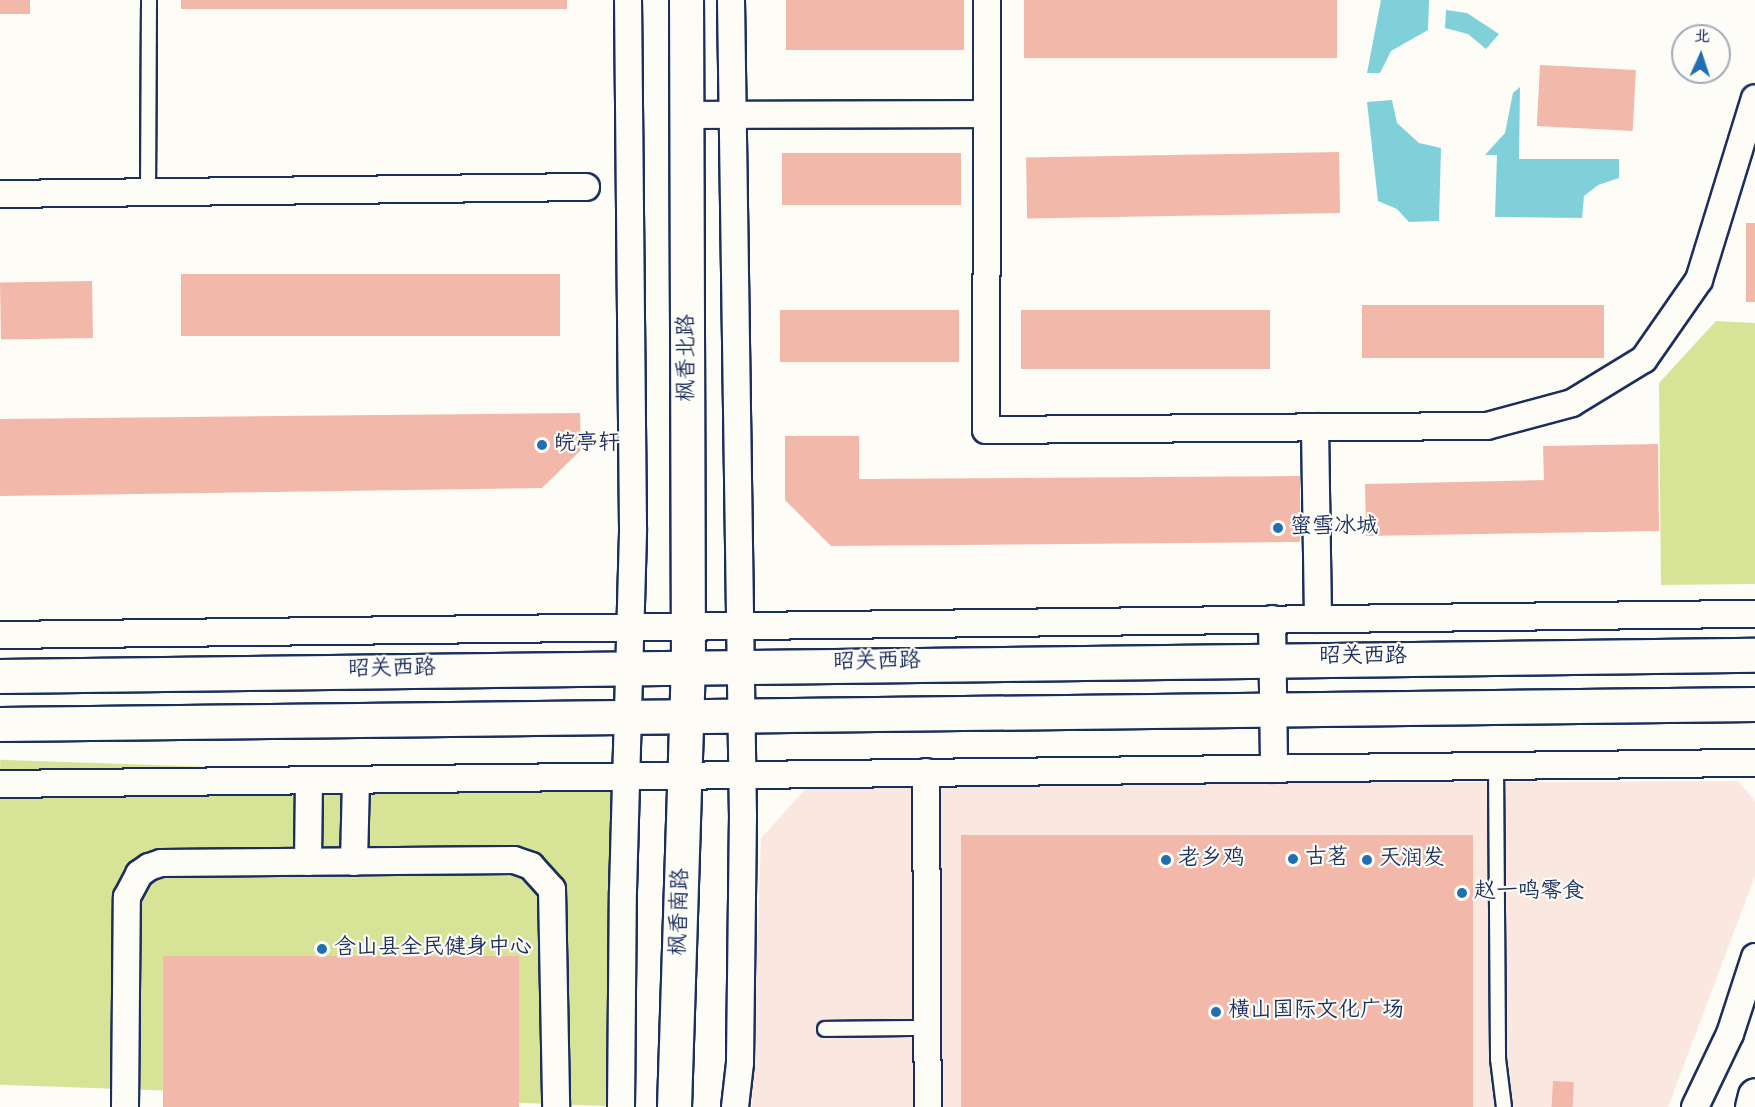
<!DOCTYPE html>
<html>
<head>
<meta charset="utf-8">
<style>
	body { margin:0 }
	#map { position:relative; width:1755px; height:1107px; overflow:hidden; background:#fdfcf7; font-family:Dekko,"LXGW WenKai TC",sans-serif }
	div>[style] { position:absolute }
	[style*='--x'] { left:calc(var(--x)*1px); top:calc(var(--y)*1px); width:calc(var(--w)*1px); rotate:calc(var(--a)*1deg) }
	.built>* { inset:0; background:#fae8e0 }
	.green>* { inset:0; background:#d7e497; transform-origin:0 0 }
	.water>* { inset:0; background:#7fd0d9 }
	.building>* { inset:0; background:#f2b9aa; transform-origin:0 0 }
	.roads { filter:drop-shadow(2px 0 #1b2f5e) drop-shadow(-2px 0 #1b2f5e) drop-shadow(0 2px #1b2f5e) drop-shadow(0 -2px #1b2f5e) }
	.service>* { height:14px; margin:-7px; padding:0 7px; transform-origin:7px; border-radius:7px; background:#fdfcf7 }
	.minor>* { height:26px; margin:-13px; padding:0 13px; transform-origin:13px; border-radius:13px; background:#fdfcf7 }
	.secondary>* { height:33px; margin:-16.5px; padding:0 16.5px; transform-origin:16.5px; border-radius:16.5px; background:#fdfcf7 }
	.primary>* { height:33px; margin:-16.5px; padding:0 16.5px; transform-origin:16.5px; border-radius:16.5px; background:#fdfcf7 }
	.dots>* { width:16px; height:16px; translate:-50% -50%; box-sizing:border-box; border:3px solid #fdfcf7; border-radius:50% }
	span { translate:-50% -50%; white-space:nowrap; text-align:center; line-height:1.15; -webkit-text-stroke:4.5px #fdfcf7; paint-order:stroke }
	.street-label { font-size:22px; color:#1b2f5e }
	.poi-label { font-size:22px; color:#1b2f5e }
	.left { translate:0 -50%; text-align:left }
	.north { position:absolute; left:1671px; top:24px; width:60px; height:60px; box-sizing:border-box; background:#fdfcf7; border:2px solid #a3aaba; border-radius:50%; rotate:3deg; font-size:16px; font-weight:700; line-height:24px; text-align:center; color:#1b2f5e }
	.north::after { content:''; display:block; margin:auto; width:21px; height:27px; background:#1f6fb2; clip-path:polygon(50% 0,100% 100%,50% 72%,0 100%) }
</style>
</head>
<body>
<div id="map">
	<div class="built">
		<i style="clip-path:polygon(1738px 781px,1755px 801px,1755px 876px,1668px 1107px,752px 1107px,761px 838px,809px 785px)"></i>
	</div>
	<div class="green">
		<i style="clip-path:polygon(1716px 321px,1755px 323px,1755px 584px,1661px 585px,1659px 383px)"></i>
		<i style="left:640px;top:782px;width:325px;height:640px;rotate:92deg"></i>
	</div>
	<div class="water">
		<i style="clip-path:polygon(1381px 0,1429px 0,1428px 30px,1391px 51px,1380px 73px,1367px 73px)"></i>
		<i style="clip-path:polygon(1446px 10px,1467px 13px,1499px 34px,1486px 49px,1468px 34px,1445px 28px)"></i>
		<i style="clip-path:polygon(1520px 87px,1519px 159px,1619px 159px,1619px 178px,1598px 185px,1584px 196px,1582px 218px,1495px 217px,1497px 155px,1485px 155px,1505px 133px,1513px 93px)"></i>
		<i style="clip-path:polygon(1392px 100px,1397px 123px,1419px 143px,1441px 148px,1439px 221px,1409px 222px,1397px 209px,1378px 201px,1367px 102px)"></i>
	</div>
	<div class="building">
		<i style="left:0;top:0;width:30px;height:14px"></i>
		<i style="left:181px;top:0;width:386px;height:9px"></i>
		<i style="left:786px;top:0;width:178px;height:50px"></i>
		<i style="left:1024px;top:0;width:313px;height:58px"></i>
		<i style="left:1540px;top:65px;width:96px;height:61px;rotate:3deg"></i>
		<i style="left:1339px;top:152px;width:61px;height:313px;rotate:89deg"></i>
		<i style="left:782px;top:153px;width:179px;height:52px"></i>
		<i style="left:1755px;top:223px;width:79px;height:9px;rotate:90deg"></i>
		<i style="left:560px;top:274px;width:62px;height:379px;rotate:90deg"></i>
		<i style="left:92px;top:281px;width:57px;height:92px;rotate:89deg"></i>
		<i style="left:1362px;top:305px;width:242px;height:53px"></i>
		<i style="left:780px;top:310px;width:179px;height:52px"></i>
		<i style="left:1021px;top:310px;width:249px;height:59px"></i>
		<i style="clip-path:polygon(580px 413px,581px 450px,542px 488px,0 496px,0 419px)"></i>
		<i style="clip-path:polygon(785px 436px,859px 436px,859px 479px,1300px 476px,1300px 542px,831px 546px,785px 500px)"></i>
		<i style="clip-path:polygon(1658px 444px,1659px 531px,1366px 536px,1365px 484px,1544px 480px,1543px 446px)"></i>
		<i style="left:961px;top:835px;width:512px;height:272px"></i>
		<i style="left:519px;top:956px;width:151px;height:356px;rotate:90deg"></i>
		<i style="left:1553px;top:1081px;width:21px;height:26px;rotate:3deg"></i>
	</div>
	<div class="roads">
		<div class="service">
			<i style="--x:148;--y:193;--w:193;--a:-89.7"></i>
			<i style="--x:1496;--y:766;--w:293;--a:89.6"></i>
			<i style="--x:1498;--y:1059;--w:48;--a:82.9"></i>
			<i style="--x:825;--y:1029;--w:102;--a:-0.6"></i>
		</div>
		<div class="minor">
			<i style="--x:731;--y:0;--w:815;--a:89.16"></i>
			<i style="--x:743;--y:815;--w:248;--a:90.7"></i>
			<i style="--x:740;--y:1063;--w:44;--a:96.5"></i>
			<i style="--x:987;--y:0;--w:430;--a:90.1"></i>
			<i style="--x:986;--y:430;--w:501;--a:-0.46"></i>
			<i style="--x:1487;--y:426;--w:88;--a:-15.1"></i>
			<i style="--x:1572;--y:403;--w:84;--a:-31.4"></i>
			<i style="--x:1644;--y:359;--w:96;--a:-55.2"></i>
			<i style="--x:1699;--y:280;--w:190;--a:-72.9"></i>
			<i style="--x:687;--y:115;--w:300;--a:-0.2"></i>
			<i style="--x:0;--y:194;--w:586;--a:-0.68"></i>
			<i style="--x:1315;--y:427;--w:192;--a:89.1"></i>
			<i style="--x:1272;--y:619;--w:150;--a:89.2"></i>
			<i style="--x:0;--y:635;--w:1755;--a:-0.69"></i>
			<i style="--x:926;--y:772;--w:335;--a:89.7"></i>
			<i style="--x:0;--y:784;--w:1755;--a:-0.69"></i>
			<i style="--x:308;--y:862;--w:82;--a:-89.3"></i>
			<i style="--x:354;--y:862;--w:82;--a:-88.6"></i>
			<i style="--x:125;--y:1107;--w:210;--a:-89.5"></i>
			<i style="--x:127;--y:897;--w:26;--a:-62"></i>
			<i style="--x:139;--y:874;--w:12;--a:-35"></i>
			<i style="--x:149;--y:867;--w:13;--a:-18"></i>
			<i style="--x:161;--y:863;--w:353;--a:-0.5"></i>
			<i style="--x:514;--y:860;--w:18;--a:19"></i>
			<i style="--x:531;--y:866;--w:31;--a:48"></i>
			<i style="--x:552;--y:889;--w:218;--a:88.9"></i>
			<i style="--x:621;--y:1107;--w:216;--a:-89.5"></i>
			<i style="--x:623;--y:891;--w:363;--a:-88.4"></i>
			<i style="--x:633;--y:528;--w:528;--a:-90.54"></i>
			<i style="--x:1695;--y:1107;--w:81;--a:-64.4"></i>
			<i style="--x:1730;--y:1034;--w:81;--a:-72"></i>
		</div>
		<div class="secondary">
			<i style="--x:674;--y:1107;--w:442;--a:-88.2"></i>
			<i style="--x:688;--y:665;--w:665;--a:-90.17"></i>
		</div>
		<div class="primary">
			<i style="--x:0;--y:676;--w:1755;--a:-0.69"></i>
			<i style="--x:0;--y:724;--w:1755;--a:-0.65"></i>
			<i style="--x:1752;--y:1107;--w:12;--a:-76"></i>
		</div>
	</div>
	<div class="dots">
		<i style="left:542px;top:445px;background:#1f6fb2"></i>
		<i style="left:1278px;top:528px;background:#1f6fb2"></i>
		<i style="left:1293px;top:859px;background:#1f6fb2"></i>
		<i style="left:1166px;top:860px;background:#1f6fb2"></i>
		<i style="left:1367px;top:860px;background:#1f6fb2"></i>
		<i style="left:1462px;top:893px;background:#1f6fb2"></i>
		<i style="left:322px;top:949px;background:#1f6fb2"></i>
		<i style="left:1216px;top:1012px;background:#1f6fb2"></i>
	</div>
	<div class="street-label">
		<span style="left:688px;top:358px;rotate:-90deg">枫香北路</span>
		<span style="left:1363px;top:658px">昭关西路</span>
		<span style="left:877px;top:663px;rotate:-1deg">昭关西路</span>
		<span style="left:392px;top:670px;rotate:-1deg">昭关西路</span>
		<span style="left:681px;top:912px;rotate:-88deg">枫香南路</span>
	</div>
	<div class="poi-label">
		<span class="left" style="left:554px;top:445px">皖亭轩</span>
		<span class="left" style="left:1290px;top:528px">蜜雪冰城</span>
		<span class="left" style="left:1305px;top:859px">古茗</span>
		<span class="left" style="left:1178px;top:860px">老乡鸡</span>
		<span class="left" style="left:1379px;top:860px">天润发</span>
		<span class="left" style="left:1474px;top:893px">赵一鸣零食</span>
		<span class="left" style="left:334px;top:949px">含山县全民健身中心</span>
		<span class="left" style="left:1228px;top:1012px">横山国际文化广场</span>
	</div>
	<div class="north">北</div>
</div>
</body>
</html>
